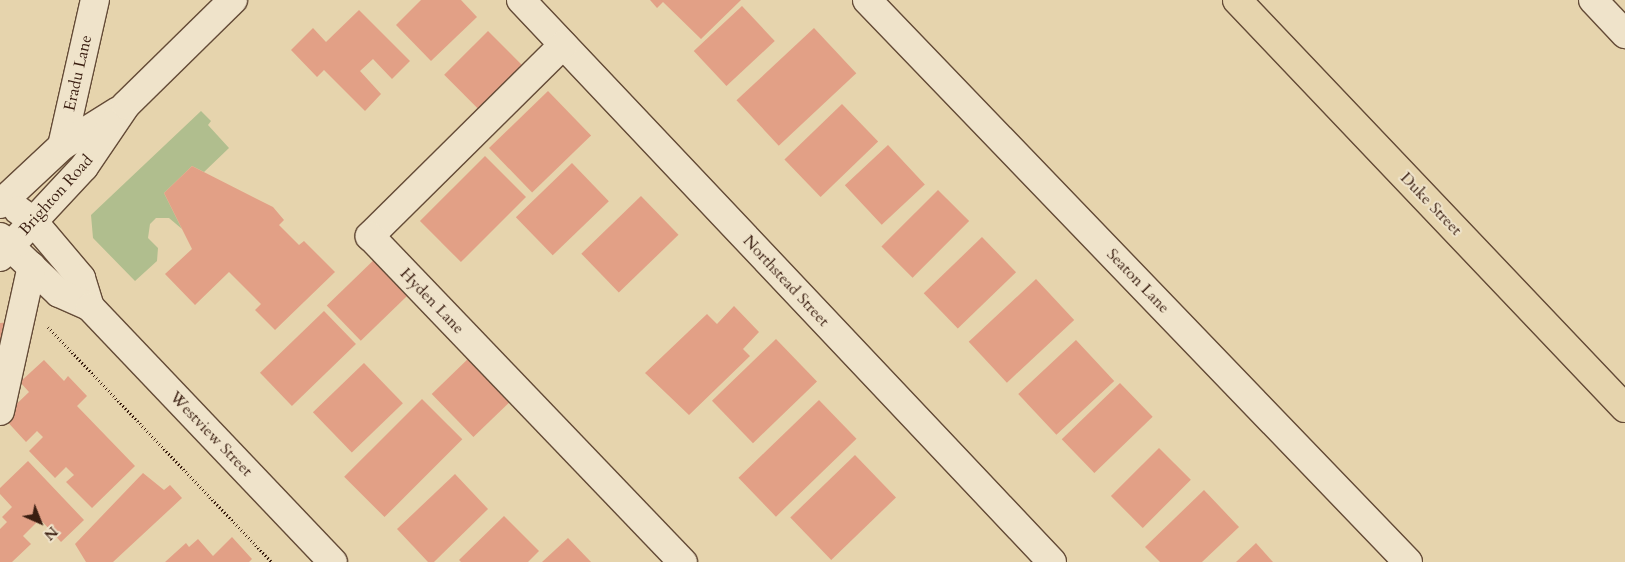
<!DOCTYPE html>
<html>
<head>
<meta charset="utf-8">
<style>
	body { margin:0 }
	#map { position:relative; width:1625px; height:562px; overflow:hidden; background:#e6d4ad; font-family:Cardo,serif }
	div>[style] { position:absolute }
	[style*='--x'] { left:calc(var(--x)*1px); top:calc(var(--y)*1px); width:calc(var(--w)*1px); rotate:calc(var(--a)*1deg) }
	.green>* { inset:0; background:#b0be8e }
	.building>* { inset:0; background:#e2a086; transform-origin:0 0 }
	.path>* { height:3px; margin-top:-1.5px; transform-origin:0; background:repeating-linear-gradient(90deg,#391d10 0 1px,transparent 0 3.5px) }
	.roads { filter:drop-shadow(1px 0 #644b37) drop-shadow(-1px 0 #644b37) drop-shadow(0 1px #644b37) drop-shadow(0 -1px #644b37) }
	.minor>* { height:28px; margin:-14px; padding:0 14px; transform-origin:14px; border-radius:14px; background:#efe3ca }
	.major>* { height:28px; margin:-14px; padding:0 14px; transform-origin:14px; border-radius:14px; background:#e6d4ad }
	span { translate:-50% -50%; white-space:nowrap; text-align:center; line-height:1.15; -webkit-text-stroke:4px #efe3ca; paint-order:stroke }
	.street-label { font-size:16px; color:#391d10 }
	.north { position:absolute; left:15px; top:497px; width:50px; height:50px; -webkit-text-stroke:4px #efe3ca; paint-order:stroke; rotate:136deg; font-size:14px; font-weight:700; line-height:20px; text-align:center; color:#391d10 }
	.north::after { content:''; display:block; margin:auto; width:18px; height:22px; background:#391d10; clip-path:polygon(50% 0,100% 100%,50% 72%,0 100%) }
</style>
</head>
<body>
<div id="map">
	<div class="green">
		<i style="clip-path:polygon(201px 111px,211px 121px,208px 125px,229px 148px,204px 172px,192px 166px,164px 193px,182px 229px,169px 218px,156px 218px,150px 224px,148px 238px,158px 248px,157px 261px,135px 281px,93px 238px,91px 215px)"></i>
	</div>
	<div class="building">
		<i style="clip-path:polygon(421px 0,461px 0,477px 17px,431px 61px,396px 25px)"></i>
		<i style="clip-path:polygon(650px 0,741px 0,701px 39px,663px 2px,657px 8px)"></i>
		<i style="left:742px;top:6px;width:48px;height:66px;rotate:47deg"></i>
		<i style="clip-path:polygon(359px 10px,410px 61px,392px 79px,373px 59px,360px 71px,381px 94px,365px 111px,324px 70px,317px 77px,291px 50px,313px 28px,326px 42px)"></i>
		<i style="left:814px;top:28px;width:62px;height:106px;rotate:47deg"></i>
		<i style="left:488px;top:31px;width:49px;height:62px;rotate:45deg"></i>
		<i style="left:548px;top:91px;width:62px;height:82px;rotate:46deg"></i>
		<i style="left:842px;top:104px;width:52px;height:80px;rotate:46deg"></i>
		<i style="left:888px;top:145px;width:54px;height:59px;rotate:47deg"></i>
		<i style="left:485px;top:156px;width:58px;height:92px;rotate:45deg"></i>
		<i style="left:572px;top:163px;width:53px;height:78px;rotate:46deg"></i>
		<i style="clip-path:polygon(192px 166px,273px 207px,284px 220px,279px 225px,299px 245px,304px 241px,335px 272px,275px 330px,255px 310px,261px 304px,229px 272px,195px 305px,165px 274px,192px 249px,164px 193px)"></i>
		<i style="left:938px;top:190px;width:44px;height:80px;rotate:45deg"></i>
		<i style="left:641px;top:196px;width:54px;height:83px;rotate:46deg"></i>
		<i style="left:982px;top:237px;width:49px;height:81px;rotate:46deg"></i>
		<i style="left:380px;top:254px;width:49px;height:74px;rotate:46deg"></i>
		<i style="left:1036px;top:279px;width:56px;height:92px;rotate:47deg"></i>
		<i style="clip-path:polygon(734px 306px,759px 332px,743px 349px,750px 356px,689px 415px,645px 373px,707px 314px,717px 324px)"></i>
		<i style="left:324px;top:311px;width:46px;height:89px;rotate:46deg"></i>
		<i style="clip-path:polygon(10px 322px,0 369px,0 323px)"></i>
		<i style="left:776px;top:339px;width:59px;height:89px;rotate:46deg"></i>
		<i style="left:1076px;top:340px;width:56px;height:79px;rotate:47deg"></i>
		<i style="left:472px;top:355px;width:60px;height:56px;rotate:46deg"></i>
		<i style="clip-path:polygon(44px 360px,64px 381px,68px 376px,87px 396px,77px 406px,135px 466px,92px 508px,66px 482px,74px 475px,66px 467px,55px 478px,29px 451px,43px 437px,37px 431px,26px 442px,3px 417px,29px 392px,20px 382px)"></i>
		<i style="left:364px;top:363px;width:56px;height:71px;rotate:46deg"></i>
		<i style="left:1120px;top:383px;width:47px;height:81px;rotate:46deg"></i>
		<i style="left:422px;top:399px;width:57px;height:110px;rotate:45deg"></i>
		<i style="left:819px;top:400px;width:54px;height:112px;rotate:46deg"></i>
		<i style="left:1159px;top:448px;width:45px;height:68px;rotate:45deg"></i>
		<i style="left:855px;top:455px;width:59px;height:90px;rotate:46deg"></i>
		<i style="clip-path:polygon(28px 461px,84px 520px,61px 542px,40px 519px,23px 536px,31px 544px,12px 562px,0 562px,0 529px,7px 522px,2px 517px,12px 507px,0 494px,0 488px)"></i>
		<i style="clip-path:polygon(143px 473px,164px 490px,170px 485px,182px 498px,113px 562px,86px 562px,75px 544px)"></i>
		<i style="clip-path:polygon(455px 474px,488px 509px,434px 562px,428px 562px,397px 529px)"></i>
		<i style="clip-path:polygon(1204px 490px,1239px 527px,1202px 562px,1160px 562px,1145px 547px)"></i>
		<i style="clip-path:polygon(504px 516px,539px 551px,528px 562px,461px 562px,459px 560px)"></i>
		<i style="clip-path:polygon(232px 537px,252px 559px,249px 562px,165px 562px,186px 543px,189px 547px,198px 539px,213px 556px)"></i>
		<i style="clip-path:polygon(568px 538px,591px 562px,542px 562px)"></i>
		<i style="clip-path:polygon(1256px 543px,1273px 562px,1236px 562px)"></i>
	</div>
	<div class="path">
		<i style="--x:48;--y:327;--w:325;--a:46.4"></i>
	</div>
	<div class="roads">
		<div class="minor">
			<i style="--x:521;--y:0;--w:773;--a:46.62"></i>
			<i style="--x:867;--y:0;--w:780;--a:46.09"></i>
			<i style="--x:1593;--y:0;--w:47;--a:46.7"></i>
			<i style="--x:563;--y:45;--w:272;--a:135.3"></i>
			<i style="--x:370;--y:236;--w:452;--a:46.2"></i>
			<i style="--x:62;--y:146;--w:150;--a:-77.3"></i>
			<i style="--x:0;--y:204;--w:85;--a:-43.1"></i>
			<i style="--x:62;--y:146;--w:66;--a:-32"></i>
			<i style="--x:18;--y:210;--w:17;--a:36"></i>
			<i style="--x:32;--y:220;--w:76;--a:49.8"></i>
			<i style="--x:81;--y:278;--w:30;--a:73"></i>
			<i style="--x:0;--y:237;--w:81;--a:43.5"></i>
			<i style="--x:59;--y:293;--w:34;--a:24"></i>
			<i style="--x:90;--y:307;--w:352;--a:46.4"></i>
			<i style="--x:0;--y:257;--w:123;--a:-47"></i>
			<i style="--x:84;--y:167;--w:75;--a:-55.9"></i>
			<i style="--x:126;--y:105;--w:150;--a:-44.5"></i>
			<i style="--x:0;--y:411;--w:148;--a:-77.6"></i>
		</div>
		<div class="major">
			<i style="--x:1237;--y:0;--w:563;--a:46.44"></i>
		</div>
	</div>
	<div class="street-label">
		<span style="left:78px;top:73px;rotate:-77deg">Eradu Lane</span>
		<span style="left:56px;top:195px;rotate:-48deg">Brighton Road</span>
		<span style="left:1431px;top:204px;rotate:46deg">Duke Street</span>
		<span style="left:786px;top:281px;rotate:47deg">Northstead Street</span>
		<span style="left:1138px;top:281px;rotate:46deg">Seaton Lane</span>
		<span style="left:432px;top:301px;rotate:46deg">Hyden Lane</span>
		<span style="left:211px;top:434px;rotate:46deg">Westview Street</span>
	</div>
	<div class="north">N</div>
</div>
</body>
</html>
